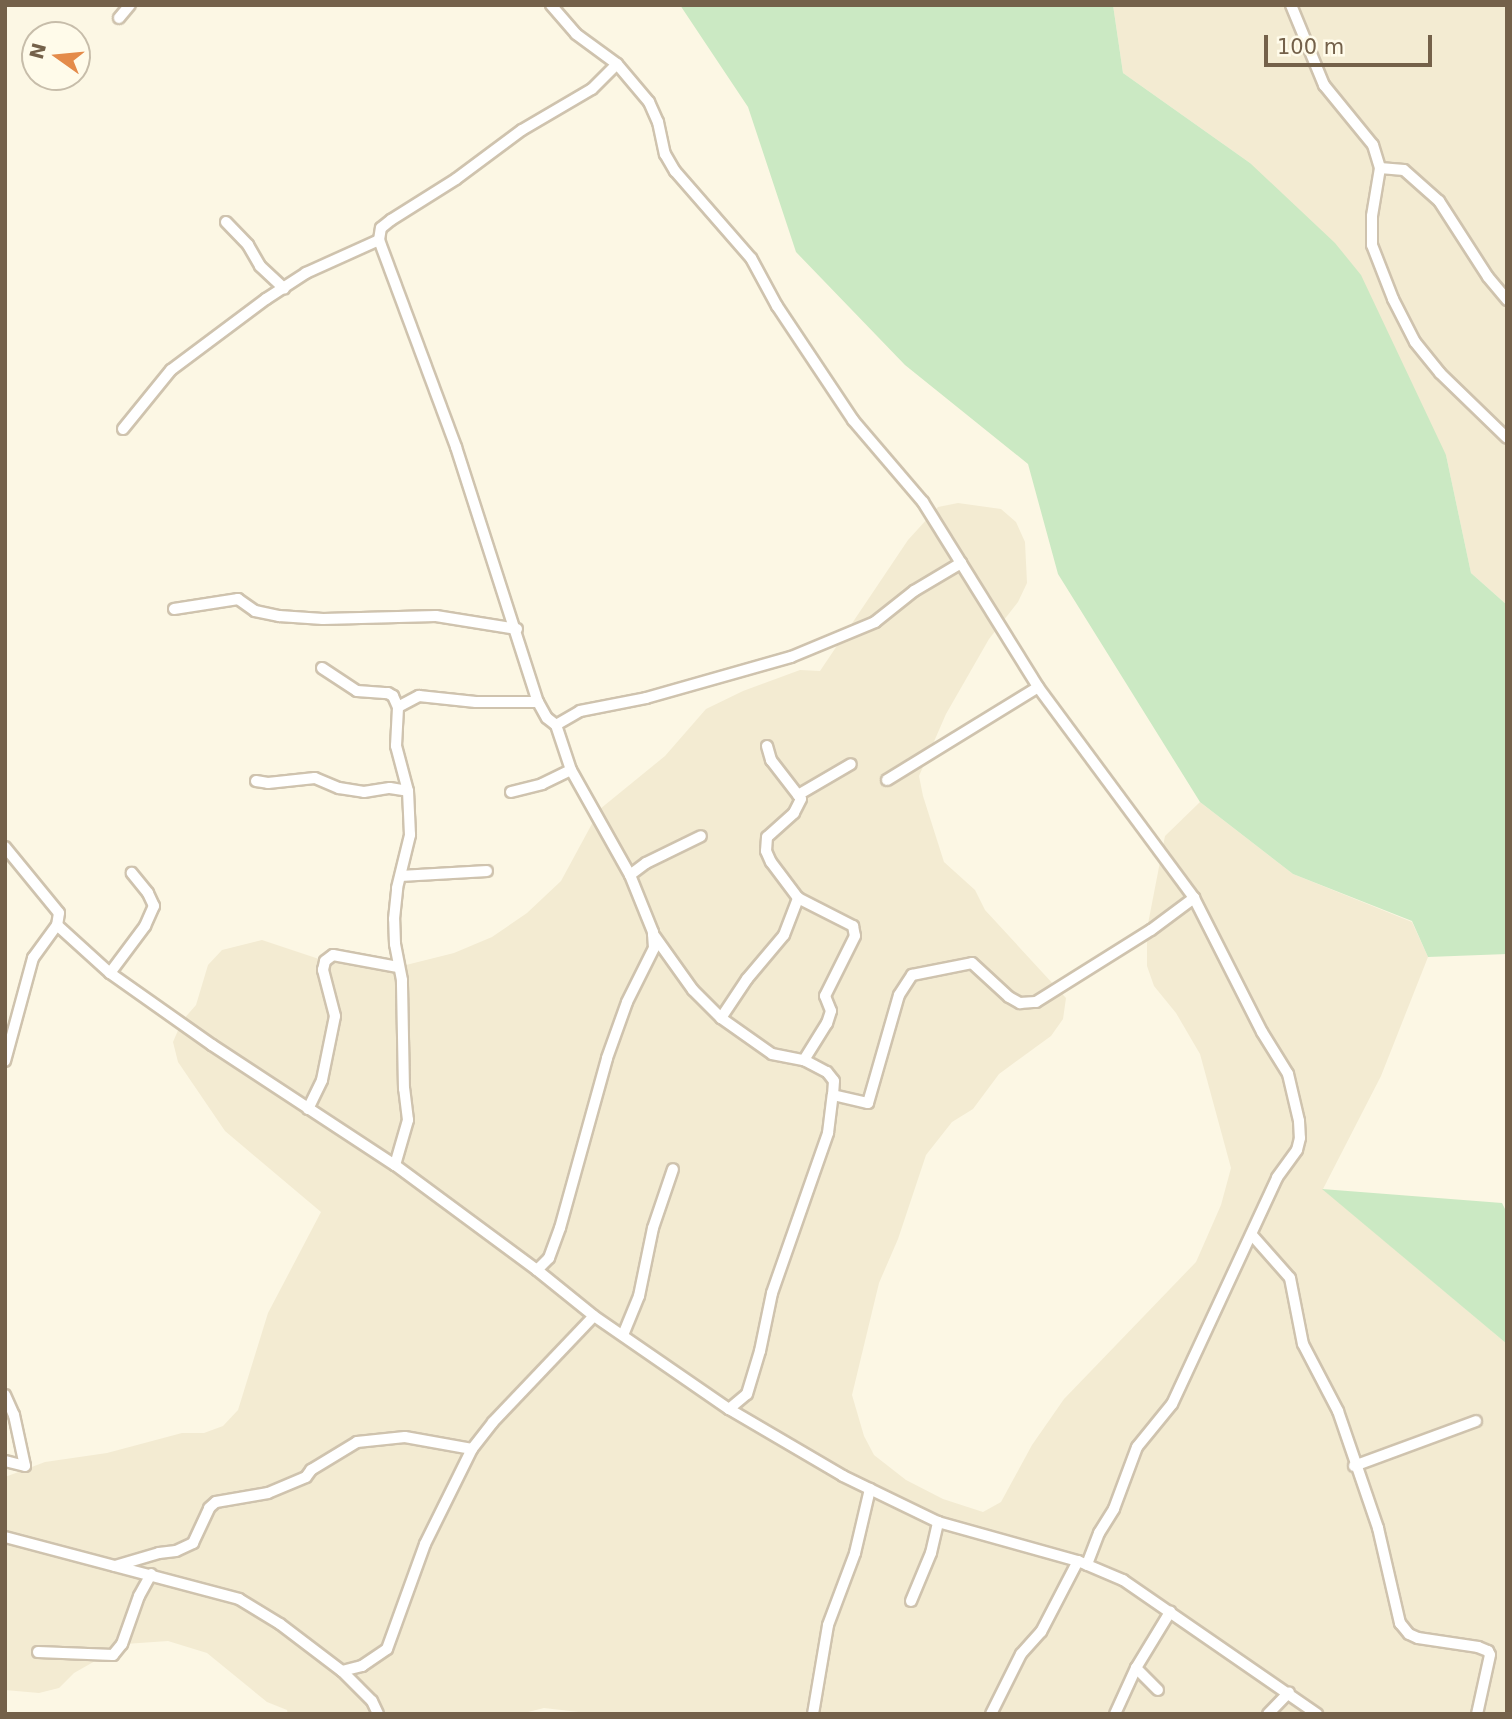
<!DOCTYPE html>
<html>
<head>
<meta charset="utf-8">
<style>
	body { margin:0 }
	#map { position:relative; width:1512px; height:1719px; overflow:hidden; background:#fcf7e4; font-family:"DejaVu Sans",sans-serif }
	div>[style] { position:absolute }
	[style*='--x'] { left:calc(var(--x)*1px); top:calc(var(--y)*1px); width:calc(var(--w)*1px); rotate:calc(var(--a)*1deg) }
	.residential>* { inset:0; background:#f3ebd2 }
	.green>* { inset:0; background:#cbe9c3 }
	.roads { filter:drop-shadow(2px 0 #cfc3ae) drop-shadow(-2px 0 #cfc3ae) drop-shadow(0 2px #cfc3ae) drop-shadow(0 -2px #cfc3ae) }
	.minor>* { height:10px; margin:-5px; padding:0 5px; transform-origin:5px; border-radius:5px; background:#fff }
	span { translate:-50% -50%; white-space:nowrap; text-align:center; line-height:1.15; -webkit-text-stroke:5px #fffbea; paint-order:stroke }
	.frame { position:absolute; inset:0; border:7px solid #74614a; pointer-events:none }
	.north { position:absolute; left:21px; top:21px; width:70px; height:70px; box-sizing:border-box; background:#fffbea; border:2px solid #c7bdaa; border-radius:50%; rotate:285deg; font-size:19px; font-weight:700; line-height:28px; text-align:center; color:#74614a }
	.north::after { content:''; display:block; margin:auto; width:24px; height:32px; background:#e48b4a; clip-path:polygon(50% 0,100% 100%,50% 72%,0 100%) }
	.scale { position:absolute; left:1264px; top:35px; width:168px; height:32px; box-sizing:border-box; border:4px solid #74614a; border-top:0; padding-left:9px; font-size:21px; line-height:24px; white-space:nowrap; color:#74614a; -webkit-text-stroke:5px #fffbea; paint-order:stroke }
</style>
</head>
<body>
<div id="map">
	<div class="residential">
		<i style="clip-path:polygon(1113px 5px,1507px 5px,1507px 605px,1471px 573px,1446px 455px,1250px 163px,1123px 73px)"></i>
		<i style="clip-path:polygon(958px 503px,1001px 509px,1016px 522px,1025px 542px,1027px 583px,1018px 602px,989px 639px,946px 714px,919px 776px,923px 796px,944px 862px,975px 890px,985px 910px,1066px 998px,1063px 1019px,1051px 1036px,999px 1074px,973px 1109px,952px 1122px,926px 1155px,898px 1239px,879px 1283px,852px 1395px,864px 1436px,874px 1455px,906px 1480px,943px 1499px,983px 1512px,1001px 1502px,1032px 1445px,1064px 1399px,1196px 1262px,1221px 1205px,1231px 1168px,1200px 1054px,1176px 1013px,1154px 986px,1147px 966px,1147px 929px,1165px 836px,1200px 802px,1293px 874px,1412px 922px,1428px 957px,1381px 1076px,1323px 1189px,1507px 1344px,1507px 1714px,596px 1714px,544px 1708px,520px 1714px,288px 1714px,287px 1710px,267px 1702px,207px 1653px,168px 1641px,125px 1644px,74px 1673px,59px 1688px,39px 1693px,5px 1690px,5px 1477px,45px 1462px,107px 1453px,182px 1433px,204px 1433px,223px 1426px,238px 1410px,268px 1313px,321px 1212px,225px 1131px,178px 1062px,173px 1042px,182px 1021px,196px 1005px,208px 965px,222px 950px,262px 940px,325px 961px,366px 959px,398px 967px,454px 953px,492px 937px,527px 913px,561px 881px,600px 809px,665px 756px,706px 709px,743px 691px,800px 670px,820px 671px,908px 540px,938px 507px)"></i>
	</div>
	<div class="green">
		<i style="clip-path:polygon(680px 5px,1113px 5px,1123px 73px,1250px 163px,1335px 243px,1361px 275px,1446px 455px,1471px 573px,1507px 605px,1507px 954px,1428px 957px,1412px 921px,1293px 874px,1200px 802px,1058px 574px,1028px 464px,905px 365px,796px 252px,748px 107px)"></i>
		<i style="clip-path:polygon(1322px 1189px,1502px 1203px,1507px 1213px,1507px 1344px)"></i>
	</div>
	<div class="roads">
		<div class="minor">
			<i style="--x:551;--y:5;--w:38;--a:49"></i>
			<i style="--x:576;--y:34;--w:51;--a:36.2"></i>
			<i style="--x:617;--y:64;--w:50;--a:49.9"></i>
			<i style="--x:649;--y:102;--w:22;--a:66"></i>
			<i style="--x:658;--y:122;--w:33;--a:78"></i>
			<i style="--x:665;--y:154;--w:20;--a:60"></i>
			<i style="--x:675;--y:171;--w:116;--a:48.9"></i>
			<i style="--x:751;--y:258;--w:55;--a:61.6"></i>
			<i style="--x:777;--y:306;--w:137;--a:56.3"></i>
			<i style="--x:853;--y:420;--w:108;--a:49.5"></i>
			<i style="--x:923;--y:502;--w:218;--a:58.1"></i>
			<i style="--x:1038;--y:687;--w:262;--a:53.5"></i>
			<i style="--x:1194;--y:898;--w:150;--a:63.1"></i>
			<i style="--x:1262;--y:1032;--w:49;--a:58.2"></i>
			<i style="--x:1288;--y:1074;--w:48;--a:76.8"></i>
			<i style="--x:1299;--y:1121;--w:17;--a:87"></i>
			<i style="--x:1300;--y:1138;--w:12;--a:104"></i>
			<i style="--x:1297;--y:1150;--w:34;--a:126"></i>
			<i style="--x:1277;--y:1178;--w:249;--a:114.9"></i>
			<i style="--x:1172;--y:1404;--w:55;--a:129.1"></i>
			<i style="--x:1137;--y:1447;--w:66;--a:110.4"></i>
			<i style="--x:1114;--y:1509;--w:28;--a:122"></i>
			<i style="--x:1099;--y:1533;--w:34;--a:111"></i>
			<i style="--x:1291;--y:5;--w:87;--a:67.6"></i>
			<i style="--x:1324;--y:85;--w:77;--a:50.8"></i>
			<i style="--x:1373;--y:145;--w:24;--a:73"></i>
			<i style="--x:1380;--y:168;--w:49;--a:99.5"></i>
			<i style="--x:1372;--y:216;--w:29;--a:90"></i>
			<i style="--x:1372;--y:245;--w:58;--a:68.7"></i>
			<i style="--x:1393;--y:299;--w:48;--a:62.9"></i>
			<i style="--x:1415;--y:342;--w:40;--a:51"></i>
			<i style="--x:1440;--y:373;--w:93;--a:44.1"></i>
			<i style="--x:119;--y:18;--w:17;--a:-50"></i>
			<i style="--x:1380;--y:168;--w:24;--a:5"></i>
			<i style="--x:1404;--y:170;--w:47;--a:41.5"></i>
			<i style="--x:1439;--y:201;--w:90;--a:57.2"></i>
			<i style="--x:1488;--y:277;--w:30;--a:50"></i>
			<i style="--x:226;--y:222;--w:32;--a:46"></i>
			<i style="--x:248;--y:245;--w:24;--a:60"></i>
			<i style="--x:260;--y:266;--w:33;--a:43"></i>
			<i style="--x:379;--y:240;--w:12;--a:-81"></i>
			<i style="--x:381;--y:228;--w:13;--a:-39"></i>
			<i style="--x:391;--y:220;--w:77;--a:-32.2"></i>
			<i style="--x:456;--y:179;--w:82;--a:-36.6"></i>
			<i style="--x:522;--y:130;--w:81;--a:-30.4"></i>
			<i style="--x:592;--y:89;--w:35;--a:-45"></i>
			<i style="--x:123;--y:429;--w:76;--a:-50.9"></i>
			<i style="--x:171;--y:370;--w:119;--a:-36.8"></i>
			<i style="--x:266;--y:299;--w:48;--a:-33"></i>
			<i style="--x:306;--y:273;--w:80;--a:-24.3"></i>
			<i style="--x:379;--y:240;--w:221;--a:69.6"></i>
			<i style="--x:456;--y:447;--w:268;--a:72.2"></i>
			<i style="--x:538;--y:702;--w:18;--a:61"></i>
			<i style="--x:547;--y:718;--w:11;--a:38"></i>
			<i style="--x:174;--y:609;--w:65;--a:-8.9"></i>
			<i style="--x:238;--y:599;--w:21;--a:35"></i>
			<i style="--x:255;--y:611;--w:25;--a:12"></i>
			<i style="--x:279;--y:616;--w:44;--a:3.9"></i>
			<i style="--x:323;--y:619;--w:113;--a:-1.5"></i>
			<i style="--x:436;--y:616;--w:82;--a:9.1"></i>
			<i style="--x:322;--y:668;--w:42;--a:33.3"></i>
			<i style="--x:357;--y:691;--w:31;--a:4"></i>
			<i style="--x:388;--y:693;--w:6;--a:31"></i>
			<i style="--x:393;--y:696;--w:12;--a:66"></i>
			<i style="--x:767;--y:746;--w:15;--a:74"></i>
			<i style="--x:771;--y:760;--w:49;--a:52.4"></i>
			<i style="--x:801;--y:799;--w:16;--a:117"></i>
			<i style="--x:794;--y:813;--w:36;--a:138"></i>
			<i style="--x:767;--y:837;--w:14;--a:94"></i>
			<i style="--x:766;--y:851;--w:12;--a:66"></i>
			<i style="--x:771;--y:862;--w:45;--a:53.1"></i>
			<i style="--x:798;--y:898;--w:62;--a:27"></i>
			<i style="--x:853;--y:926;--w:10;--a:79"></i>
			<i style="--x:855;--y:936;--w:67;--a:116.6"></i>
			<i style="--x:825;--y:996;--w:16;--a:68"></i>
			<i style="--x:831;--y:1011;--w:13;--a:108"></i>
			<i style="--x:827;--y:1023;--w:44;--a:121.9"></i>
			<i style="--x:804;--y:1060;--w:26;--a:28"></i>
			<i style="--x:827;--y:1072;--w:11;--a:52"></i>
			<i style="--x:834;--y:1081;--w:14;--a:94"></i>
			<i style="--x:887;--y:780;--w:177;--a:-31.6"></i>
			<i style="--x:256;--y:781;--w:12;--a:9"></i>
			<i style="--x:268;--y:783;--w:47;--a:-6.1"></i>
			<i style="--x:315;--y:778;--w:26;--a:23"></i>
			<i style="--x:339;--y:788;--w:25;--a:9"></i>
			<i style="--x:364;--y:792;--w:26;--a:-9"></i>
			<i style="--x:390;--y:788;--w:18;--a:9"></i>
			<i style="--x:511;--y:792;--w:32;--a:-14"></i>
			<i style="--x:542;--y:784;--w:32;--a:-26"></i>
			<i style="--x:798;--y:795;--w:61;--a:-30.3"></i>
			<i style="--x:5;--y:847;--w:85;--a:50.7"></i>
			<i style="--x:59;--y:913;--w:12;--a:99"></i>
			<i style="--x:57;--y:925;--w:72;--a:42.2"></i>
			<i style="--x:110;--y:973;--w:125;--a:35.2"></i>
			<i style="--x:212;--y:1045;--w:219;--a:33.3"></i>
			<i style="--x:395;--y:1165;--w:177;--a:36.5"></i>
			<i style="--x:537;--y:1270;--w:73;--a:38.9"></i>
			<i style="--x:594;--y:1316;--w:164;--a:34.6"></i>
			<i style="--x:729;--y:1409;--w:132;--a:30.4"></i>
			<i style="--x:843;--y:1476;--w:106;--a:25.8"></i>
			<i style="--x:938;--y:1522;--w:145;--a:15.6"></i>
			<i style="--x:1078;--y:1561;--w:49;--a:22.9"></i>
			<i style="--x:1123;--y:1580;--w:236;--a:34.6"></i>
			<i style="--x:630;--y:875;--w:20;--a:-37"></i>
			<i style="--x:646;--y:863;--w:61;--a:-26.1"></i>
			<i style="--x:401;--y:876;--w:86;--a:-3.3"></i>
			<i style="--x:653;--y:934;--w:69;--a:54.5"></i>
			<i style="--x:693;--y:990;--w:40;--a:45"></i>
			<i style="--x:721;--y:1018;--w:62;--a:35.2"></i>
			<i style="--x:772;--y:1054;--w:33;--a:11"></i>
			<i style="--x:110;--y:973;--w:59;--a:-53.3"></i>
			<i style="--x:145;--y:926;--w:22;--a:-66"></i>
			<i style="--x:154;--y:906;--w:14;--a:-115"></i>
			<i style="--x:148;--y:893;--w:26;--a:-129"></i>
			<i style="--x:721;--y:1018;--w:47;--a:-56.3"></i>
			<i style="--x:747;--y:979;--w:57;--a:-49.9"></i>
			<i style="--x:784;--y:935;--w:40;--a:-69"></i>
			<i style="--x:5;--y:1061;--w:107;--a:-74.8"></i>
			<i style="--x:33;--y:958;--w:41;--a:-54"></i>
			<i style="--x:308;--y:1109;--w:32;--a:-64"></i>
			<i style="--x:322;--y:1080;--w:65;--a:-78.5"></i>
			<i style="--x:335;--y:1016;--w:48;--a:-104.6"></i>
			<i style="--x:323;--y:970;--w:9;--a:-77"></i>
			<i style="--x:325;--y:961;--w:10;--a:-37"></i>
			<i style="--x:333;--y:955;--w:66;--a:10.5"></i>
			<i style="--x:395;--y:1165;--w:47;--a:-73.9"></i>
			<i style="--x:408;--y:1120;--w:31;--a:-97"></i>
			<i style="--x:404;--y:1089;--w:109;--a:-91.1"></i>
			<i style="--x:402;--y:980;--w:37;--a:-101"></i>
			<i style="--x:395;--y:944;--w:25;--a:-92"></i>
			<i style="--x:394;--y:919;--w:31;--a:-84"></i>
			<i style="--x:397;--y:888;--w:55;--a:-76.2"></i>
			<i style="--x:410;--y:835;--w:44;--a:-92.6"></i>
			<i style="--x:408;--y:791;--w:47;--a:-104.9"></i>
			<i style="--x:396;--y:746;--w:39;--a:-87"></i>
			<i style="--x:398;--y:707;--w:24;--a:-28"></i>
			<i style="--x:419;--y:696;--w:57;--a:6"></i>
			<i style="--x:476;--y:702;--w:62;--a:0"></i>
			<i style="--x:1252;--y:1235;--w:57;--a:48.5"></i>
			<i style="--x:1290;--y:1278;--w:67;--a:78.9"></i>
			<i style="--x:1303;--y:1344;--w:76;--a:62.4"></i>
			<i style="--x:1338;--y:1411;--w:124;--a:71.1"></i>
			<i style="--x:1378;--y:1528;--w:98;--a:77"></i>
			<i style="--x:1400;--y:1623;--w:14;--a:51"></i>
			<i style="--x:1409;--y:1634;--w:10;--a:24"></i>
			<i style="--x:1418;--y:1638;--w:61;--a:8.5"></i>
			<i style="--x:1478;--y:1647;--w:11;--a:22"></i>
			<i style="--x:1488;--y:1651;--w:4;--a:63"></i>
			<i style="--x:1490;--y:1655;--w:60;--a:102.4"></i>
			<i style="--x:537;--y:1270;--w:17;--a:-45"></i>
			<i style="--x:549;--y:1258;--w:32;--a:-70"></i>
			<i style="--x:560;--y:1228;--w:176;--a:-74.5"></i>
			<i style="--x:607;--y:1058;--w:59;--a:-70.3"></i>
			<i style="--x:627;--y:1002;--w:60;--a:-63.4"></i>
			<i style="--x:654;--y:948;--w:16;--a:-94"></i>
			<i style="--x:653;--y:932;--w:61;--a:-112"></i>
			<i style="--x:630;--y:875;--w:120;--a:-119.3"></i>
			<i style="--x:571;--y:770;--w:47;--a:-108.4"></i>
			<i style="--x:556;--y:725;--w:28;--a:-30"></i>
			<i style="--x:580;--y:711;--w:67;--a:-11.1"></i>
			<i style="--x:646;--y:698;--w:151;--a:-15.8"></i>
			<i style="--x:791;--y:657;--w:91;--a:-22.6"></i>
			<i style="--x:875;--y:622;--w:50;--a:-38.5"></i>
			<i style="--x:914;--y:591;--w:55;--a:-30.8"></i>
			<i style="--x:623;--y:1335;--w:42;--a:-67.7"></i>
			<i style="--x:639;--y:1296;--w:69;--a:-78.4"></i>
			<i style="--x:653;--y:1228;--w:62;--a:-71.3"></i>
			<i style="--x:5;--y:1395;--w:22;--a:66"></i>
			<i style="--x:14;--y:1415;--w:52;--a:77.8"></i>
			<i style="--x:25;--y:1466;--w:21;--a:-166"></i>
			<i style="--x:729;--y:1409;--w:23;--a:-40"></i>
			<i style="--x:747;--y:1394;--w:45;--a:-73.2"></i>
			<i style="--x:760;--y:1351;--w:59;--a:-78.3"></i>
			<i style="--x:772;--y:1293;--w:170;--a:-70.7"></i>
			<i style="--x:828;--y:1133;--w:38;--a:-83"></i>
			<i style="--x:833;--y:1095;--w:36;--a:13"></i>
			<i style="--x:868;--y:1103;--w:112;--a:-74"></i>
			<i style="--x:899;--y:995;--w:24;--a:-57"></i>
			<i style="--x:912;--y:975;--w:61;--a:-11.3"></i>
			<i style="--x:972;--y:963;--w:50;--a:42.6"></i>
			<i style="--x:1009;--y:997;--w:13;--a:29"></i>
			<i style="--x:1020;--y:1003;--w:16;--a:-4"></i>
			<i style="--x:1036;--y:1002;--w:136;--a:-32.1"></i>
			<i style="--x:1151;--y:930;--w:54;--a:-36.7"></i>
			<i style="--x:1354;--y:1466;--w:130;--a:-20.2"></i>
			<i style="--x:5;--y:1537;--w:242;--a:14.8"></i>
			<i style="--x:239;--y:1599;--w:48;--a:31.4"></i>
			<i style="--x:280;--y:1624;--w:78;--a:37.2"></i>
			<i style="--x:342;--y:1671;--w:42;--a:45"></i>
			<i style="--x:372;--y:1701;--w:14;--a:65"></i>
			<i style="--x:115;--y:1566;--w:46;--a:-16.5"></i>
			<i style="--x:159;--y:1553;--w:17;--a:-7"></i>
			<i style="--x:176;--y:1551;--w:19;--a:-25"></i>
			<i style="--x:193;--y:1543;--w:38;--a:-65"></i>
			<i style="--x:209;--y:1508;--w:9;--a:-41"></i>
			<i style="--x:216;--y:1502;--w:53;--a:-9.8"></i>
			<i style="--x:268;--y:1493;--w:41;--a:-22.8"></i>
			<i style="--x:306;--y:1477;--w:9;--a:-54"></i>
			<i style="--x:311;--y:1470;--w:54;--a:-31.3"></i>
			<i style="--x:357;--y:1442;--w:48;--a:-5.9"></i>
			<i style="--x:405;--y:1437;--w:68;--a:10.2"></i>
			<i style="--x:911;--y:1601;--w:52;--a:-67.4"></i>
			<i style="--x:931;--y:1553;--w:32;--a:-77"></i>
			<i style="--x:38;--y:1652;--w:75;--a:2.3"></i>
			<i style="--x:113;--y:1655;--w:14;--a:-51"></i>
			<i style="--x:122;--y:1644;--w:51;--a:-70.5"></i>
			<i style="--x:139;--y:1596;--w:25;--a:-61"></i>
			<i style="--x:1136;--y:1668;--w:31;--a:45"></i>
			<i style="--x:342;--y:1671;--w:21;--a:-14"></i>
			<i style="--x:362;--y:1666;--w:30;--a:-34"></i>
			<i style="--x:387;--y:1649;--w:112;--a:-70.1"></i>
			<i style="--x:425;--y:1544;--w:106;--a:-63.7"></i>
			<i style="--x:472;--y:1449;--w:34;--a:-52"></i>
			<i style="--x:493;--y:1422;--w:146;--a:-46.4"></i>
			<i style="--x:813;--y:1714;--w:90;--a:-80.4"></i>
			<i style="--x:828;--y:1625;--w:77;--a:-69.4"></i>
			<i style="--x:855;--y:1553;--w:66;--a:-76.8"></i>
			<i style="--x:991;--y:1714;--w:67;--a:-63.4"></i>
			<i style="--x:1021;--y:1654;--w:30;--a:-48"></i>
			<i style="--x:1041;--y:1632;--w:80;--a:-62.5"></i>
			<i style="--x:1115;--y:1714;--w:51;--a:-65.5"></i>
			<i style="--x:1136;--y:1668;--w:66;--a:-58.7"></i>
			<i style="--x:1268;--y:1714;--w:30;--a:-46"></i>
		</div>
	</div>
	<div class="frame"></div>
	<div class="north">N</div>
	<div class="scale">100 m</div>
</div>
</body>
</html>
